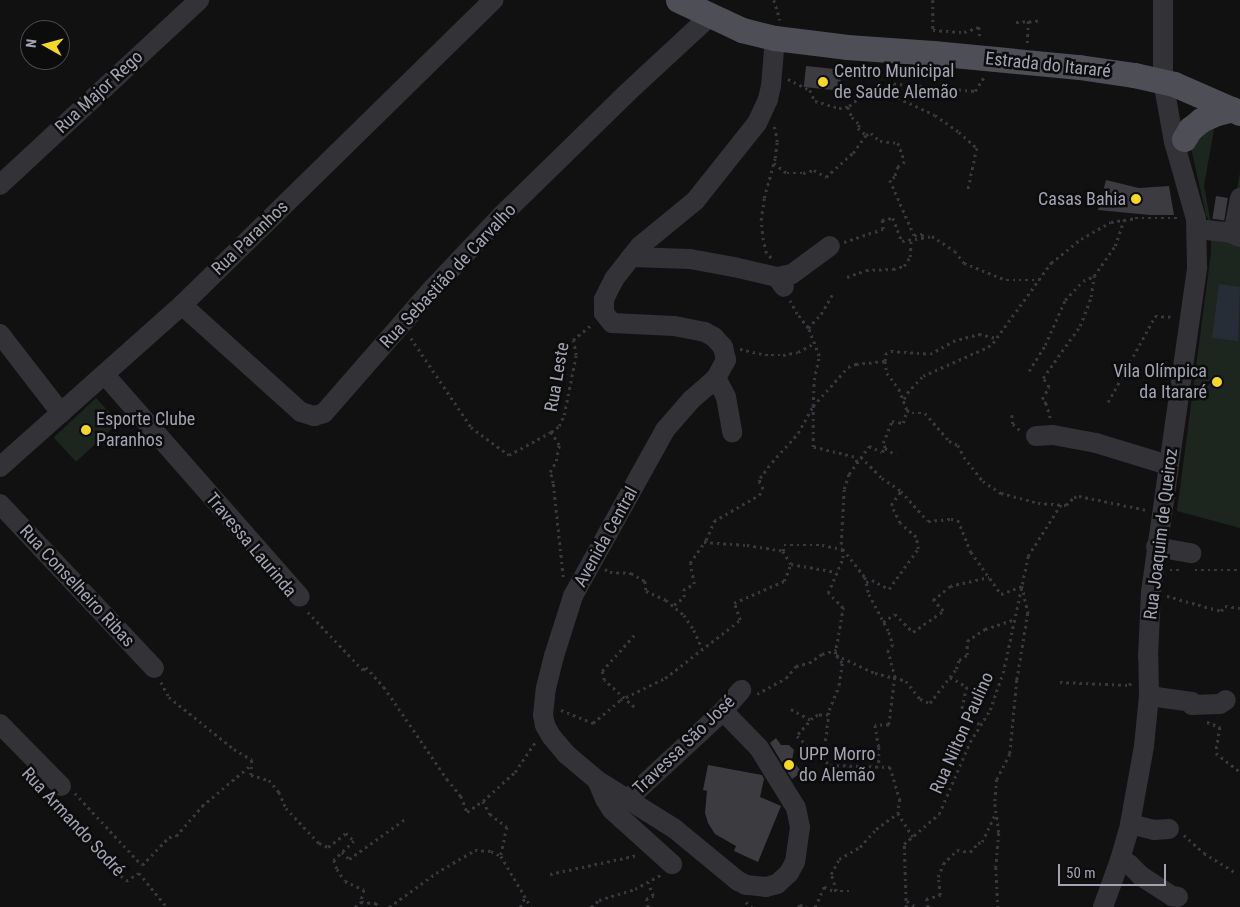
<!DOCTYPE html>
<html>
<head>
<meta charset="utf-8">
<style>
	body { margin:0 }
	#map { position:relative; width:1240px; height:907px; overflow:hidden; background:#111112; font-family:"Roboto Condensed",sans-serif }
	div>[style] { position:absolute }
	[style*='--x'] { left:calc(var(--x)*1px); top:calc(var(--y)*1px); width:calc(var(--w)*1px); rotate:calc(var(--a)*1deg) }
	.green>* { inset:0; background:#1d251f; transform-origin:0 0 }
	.water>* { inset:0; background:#272d36 }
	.building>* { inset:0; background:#3b3b40; transform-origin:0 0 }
	.path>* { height:2.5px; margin-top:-1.25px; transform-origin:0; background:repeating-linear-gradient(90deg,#38383e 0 2.5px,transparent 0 6.5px) }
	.minor>* { height:20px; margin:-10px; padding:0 10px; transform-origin:10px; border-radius:10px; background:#323237 }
	.major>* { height:25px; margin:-12.5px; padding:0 12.5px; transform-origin:12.5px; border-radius:12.5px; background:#4e4e57 }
	.dots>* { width:14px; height:14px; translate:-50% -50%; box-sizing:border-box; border:2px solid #0c0c0d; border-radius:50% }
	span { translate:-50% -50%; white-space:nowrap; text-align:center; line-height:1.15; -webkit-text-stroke:5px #0c0c0d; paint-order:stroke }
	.street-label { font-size:18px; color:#a2a4b4 }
	.poi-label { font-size:18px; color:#a2a4b4 }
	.left { translate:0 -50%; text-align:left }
	.right { translate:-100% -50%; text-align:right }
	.north { position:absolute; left:20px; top:20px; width:50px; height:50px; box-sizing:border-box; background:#0c0c0d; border:1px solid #484950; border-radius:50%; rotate:277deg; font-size:14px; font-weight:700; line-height:20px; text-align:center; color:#a2a4b4 }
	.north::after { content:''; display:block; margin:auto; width:18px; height:22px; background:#f5d726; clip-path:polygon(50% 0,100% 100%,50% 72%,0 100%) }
	.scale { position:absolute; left:1058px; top:864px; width:108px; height:22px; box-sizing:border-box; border:2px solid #a2a4b4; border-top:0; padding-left:6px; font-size:15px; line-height:18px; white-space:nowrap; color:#a2a4b4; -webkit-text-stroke:4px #0c0c0d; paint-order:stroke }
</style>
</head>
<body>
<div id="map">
	<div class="green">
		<i style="clip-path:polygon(1209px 129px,1214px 130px,1204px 185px,1211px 224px,1230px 227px,1240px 173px,1240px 528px,1177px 511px,1211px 253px,1211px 224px,1206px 215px,1191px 148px,1192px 141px)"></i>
		<i style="left:96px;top:398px;width:33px;height:58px;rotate:47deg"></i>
	</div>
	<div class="water">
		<i style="clip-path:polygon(1219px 284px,1240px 287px,1238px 341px,1212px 338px)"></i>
	</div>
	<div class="building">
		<i style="left:806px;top:66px;width:36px;height:21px;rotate:6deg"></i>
		<i style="clip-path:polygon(1106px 180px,1139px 188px,1169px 186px,1174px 215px,1150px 215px,1098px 210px)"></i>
		<i style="left:1216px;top:196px;width:12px;height:23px;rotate:9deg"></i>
		<i style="clip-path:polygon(776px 738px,781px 745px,789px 745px,794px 750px,792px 760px,802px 772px,792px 779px,770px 743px)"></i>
		<i style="clip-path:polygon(708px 765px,762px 775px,764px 779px,760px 797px,781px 806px,758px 862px,734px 851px,736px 846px,715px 834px,708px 823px,705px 813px,707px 791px,703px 790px)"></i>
	</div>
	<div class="path">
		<i style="--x:774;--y:0;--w:21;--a:73"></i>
		<i style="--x:933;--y:0;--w:30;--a:90"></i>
		<i style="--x:933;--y:30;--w:31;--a:4"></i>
		<i style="--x:964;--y:32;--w:16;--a:-18"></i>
		<i style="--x:979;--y:27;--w:12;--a:85"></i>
		<i style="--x:1016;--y:22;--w:22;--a:-3"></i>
		<i style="--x:1027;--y:43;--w:22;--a:-87"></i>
		<i style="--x:788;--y:79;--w:25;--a:27"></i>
		<i style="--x:810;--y:90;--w:12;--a:66"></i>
		<i style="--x:815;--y:101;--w:25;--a:16"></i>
		<i style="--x:839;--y:108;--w:9;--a:-6"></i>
		<i style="--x:848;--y:107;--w:11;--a:68"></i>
		<i style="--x:852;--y:117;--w:11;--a:45"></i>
		<i style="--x:860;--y:125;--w:4;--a:124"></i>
		<i style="--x:858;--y:128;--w:11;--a:41"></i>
		<i style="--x:866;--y:135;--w:5;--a:-22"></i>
		<i style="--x:871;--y:133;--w:12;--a:42"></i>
		<i style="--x:880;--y:141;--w:18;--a:6"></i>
		<i style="--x:898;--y:143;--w:20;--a:70"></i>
		<i style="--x:905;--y:162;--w:9;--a:144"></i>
		<i style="--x:898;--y:167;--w:10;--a:107"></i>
		<i style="--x:895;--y:177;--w:6;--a:149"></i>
		<i style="--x:890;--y:180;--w:60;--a:66.4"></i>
		<i style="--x:914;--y:235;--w:8;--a:-7"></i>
		<i style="--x:922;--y:234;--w:4;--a:63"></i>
		<i style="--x:935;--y:89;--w:17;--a:-80"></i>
		<i style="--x:887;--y:94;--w:11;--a:-90"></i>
		<i style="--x:887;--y:83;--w:88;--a:5.2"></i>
		<i style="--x:975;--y:91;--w:17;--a:-57"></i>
		<i style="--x:849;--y:106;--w:14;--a:-39"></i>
		<i style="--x:860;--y:97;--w:32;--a:-4"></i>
		<i style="--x:892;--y:95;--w:47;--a:24.9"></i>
		<i style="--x:935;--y:115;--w:29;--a:35"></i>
		<i style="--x:959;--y:132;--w:24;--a:42"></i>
		<i style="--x:977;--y:148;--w:43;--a:102.1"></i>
		<i style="--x:774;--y:163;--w:16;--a:38"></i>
		<i style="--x:787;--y:173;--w:16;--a:0"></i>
		<i style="--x:803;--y:173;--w:11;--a:-15"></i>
		<i style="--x:814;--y:170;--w:14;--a:30"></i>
		<i style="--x:826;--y:177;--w:36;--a:-42"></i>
		<i style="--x:853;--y:153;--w:22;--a:-54"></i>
		<i style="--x:844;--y:242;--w:41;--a:-18.4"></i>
		<i style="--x:883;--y:229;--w:9;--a:-96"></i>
		<i style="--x:882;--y:220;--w:11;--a:-10"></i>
		<i style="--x:893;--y:218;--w:25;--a:69"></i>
		<i style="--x:902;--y:241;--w:30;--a:-9"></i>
		<i style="--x:932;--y:236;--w:27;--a:33"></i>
		<i style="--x:955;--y:251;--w:15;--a:53"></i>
		<i style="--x:964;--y:263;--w:45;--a:22"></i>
		<i style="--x:1006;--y:280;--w:33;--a:0"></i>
		<i style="--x:771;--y:258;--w:7;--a:-135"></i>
		<i style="--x:766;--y:253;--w:13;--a:-103"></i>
		<i style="--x:763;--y:240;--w:20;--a:-96"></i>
		<i style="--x:761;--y:220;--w:22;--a:-82"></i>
		<i style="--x:764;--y:198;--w:41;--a:-74.6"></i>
		<i style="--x:775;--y:158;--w:16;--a:-83"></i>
		<i style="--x:777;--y:142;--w:17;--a:-100"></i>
		<i style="--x:847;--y:277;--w:20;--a:-20"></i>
		<i style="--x:866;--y:270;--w:27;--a:-2"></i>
		<i style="--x:893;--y:269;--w:11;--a:-15"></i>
		<i style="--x:904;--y:266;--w:11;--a:-56"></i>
		<i style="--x:910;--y:257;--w:17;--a:-87"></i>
		<i style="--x:808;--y:328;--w:19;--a:-47"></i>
		<i style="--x:821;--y:314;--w:22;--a:-60"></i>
		<i style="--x:411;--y:338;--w:107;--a:56"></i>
		<i style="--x:471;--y:427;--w:47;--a:36.4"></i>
		<i style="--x:509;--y:455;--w:48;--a:-28.7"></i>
		<i style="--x:740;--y:349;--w:26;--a:13"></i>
		<i style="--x:765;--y:355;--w:18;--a:0"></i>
		<i style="--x:783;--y:355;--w:15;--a:-11"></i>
		<i style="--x:798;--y:352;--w:17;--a:-28"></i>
		<i style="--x:885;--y:361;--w:12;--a:81"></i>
		<i style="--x:887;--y:373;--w:20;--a:53"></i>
		<i style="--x:899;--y:389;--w:22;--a:69"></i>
		<i style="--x:907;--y:410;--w:6;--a:31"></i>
		<i style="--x:912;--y:413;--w:13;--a:0"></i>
		<i style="--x:925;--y:413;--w:37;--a:49"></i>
		<i style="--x:949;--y:441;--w:10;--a:24"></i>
		<i style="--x:958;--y:445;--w:13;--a:63"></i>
		<i style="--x:964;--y:457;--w:31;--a:52"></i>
		<i style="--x:983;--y:481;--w:22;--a:34"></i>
		<i style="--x:1001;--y:493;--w:38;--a:15"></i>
		<i style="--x:1038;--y:503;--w:28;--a:4"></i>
		<i style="--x:1066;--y:505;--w:11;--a:-45"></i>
		<i style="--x:1074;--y:497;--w:5;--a:-11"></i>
		<i style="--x:1079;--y:496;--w:69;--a:11.6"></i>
		<i style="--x:1029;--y:371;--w:31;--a:-58"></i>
		<i style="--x:1045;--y:345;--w:49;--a:-66"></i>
		<i style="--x:1065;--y:300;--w:26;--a:-47"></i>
		<i style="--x:1083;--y:281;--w:12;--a:-24"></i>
		<i style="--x:904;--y:399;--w:7;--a:-63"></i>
		<i style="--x:907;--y:393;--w:23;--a:-47"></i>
		<i style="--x:923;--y:376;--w:71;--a:-24"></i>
		<i style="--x:988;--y:347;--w:6;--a:-39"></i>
		<i style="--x:993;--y:343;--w:99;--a:-54.1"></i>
		<i style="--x:1051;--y:263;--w:38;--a:-39"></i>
		<i style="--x:1081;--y:239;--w:34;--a:-30"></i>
		<i style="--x:1111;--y:222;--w:24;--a:-9"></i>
		<i style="--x:1135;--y:218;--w:45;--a:0"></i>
		<i style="--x:1108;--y:402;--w:98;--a:-61.3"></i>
		<i style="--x:1155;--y:316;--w:19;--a:3"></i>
		<i style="--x:1012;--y:415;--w:9;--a:84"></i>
		<i style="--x:1013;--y:424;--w:11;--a:41"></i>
		<i style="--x:1050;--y:418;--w:15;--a:-106"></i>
		<i style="--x:1046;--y:404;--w:6;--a:-129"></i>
		<i style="--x:1042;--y:399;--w:14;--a:-60"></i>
		<i style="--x:1049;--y:387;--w:11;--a:-124"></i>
		<i style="--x:1043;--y:378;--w:64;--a:-54.6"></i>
		<i style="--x:1080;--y:326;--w:31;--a:-69"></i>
		<i style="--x:1091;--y:297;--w:21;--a:-82"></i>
		<i style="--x:1094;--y:276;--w:37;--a:-55"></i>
		<i style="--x:1115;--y:246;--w:28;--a:-71"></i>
		<i style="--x:885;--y:448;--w:5;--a:-112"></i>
		<i style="--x:883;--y:443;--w:24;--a:-68"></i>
		<i style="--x:892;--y:421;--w:11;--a:10"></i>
		<i style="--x:903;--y:423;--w:14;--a:-73"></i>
		<i style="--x:861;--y:457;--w:30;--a:45"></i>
		<i style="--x:882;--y:478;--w:23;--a:34"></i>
		<i style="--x:901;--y:491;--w:40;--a:48"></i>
		<i style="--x:928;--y:521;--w:23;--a:-5"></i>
		<i style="--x:951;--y:519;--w:7;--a:8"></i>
		<i style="--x:958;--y:520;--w:35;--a:68"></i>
		<i style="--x:971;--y:552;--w:52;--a:54.5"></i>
		<i style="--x:1001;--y:594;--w:22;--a:-21"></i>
		<i style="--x:1022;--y:586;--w:28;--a:77"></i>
		<i style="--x:1028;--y:613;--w:68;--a:99.3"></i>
		<i style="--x:1017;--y:680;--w:74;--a:95.4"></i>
		<i style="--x:1010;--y:754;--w:28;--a:117"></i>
		<i style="--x:997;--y:779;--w:25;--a:95"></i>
		<i style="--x:995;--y:804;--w:29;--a:82"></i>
		<i style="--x:999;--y:833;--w:34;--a:95"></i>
		<i style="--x:996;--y:867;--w:40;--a:87.1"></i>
		<i style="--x:857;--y:462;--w:6;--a:-121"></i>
		<i style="--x:854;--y:457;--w:42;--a:-166.3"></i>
		<i style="--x:813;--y:447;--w:41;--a:-90"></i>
		<i style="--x:813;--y:406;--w:52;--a:-48.1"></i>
		<i style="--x:848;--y:367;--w:9;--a:-21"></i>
		<i style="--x:856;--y:364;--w:29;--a:-6"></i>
		<i style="--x:885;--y:361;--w:7;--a:-90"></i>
		<i style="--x:885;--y:354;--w:7;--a:-27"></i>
		<i style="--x:891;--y:351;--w:39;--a:4"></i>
		<i style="--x:930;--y:354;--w:26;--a:-29"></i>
		<i style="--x:953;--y:341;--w:27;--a:-15"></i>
		<i style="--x:979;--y:334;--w:18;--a:13"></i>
		<i style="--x:704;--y:542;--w:43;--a:4"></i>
		<i style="--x:747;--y:545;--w:36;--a:9"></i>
		<i style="--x:783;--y:551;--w:15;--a:58"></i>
		<i style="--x:783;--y:551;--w:6;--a:-81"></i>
		<i style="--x:784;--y:545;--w:38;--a:0"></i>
		<i style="--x:822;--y:545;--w:21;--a:11"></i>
		<i style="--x:843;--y:549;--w:36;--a:52"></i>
		<i style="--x:865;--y:577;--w:17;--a:77"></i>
		<i style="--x:869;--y:594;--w:43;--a:62.2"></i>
		<i style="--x:889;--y:632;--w:14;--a:73"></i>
		<i style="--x:893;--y:645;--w:7;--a:135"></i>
		<i style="--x:888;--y:650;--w:28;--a:75"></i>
		<i style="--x:895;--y:677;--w:48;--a:97.1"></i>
		<i style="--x:889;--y:725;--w:14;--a:180"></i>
		<i style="--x:875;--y:725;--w:22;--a:80"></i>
		<i style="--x:879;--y:747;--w:20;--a:90"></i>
		<i style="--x:605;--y:569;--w:6;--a:31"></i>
		<i style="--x:610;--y:572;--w:21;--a:3"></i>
		<i style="--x:631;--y:573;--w:16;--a:30"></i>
		<i style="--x:645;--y:581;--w:10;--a:84"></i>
		<i style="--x:646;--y:591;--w:22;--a:24"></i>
		<i style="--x:666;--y:600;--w:23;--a:40"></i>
		<i style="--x:684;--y:615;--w:18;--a:56"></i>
		<i style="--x:694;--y:630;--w:20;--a:66"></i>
		<i style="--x:1170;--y:570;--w:12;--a:0"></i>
		<i style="--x:1195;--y:570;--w:45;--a:0"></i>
		<i style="--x:563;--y:577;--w:95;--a:-96.1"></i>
		<i style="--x:553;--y:483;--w:11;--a:-105"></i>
		<i style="--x:550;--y:472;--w:13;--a:-61"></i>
		<i style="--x:556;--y:461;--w:16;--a:-79"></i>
		<i style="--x:559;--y:445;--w:15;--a:-122"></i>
		<i style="--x:551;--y:432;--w:10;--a:-37"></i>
		<i style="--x:559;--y:426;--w:12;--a:-66"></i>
		<i style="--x:564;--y:415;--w:61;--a:-78.7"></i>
		<i style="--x:576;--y:355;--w:15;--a:-101"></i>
		<i style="--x:573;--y:340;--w:26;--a:-40"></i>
		<i style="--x:866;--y:582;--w:6;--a:-18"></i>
		<i style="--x:872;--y:580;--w:19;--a:28"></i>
		<i style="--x:889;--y:589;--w:49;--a:-54.1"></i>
		<i style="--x:918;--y:549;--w:12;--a:-99"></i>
		<i style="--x:916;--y:537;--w:21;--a:-139"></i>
		<i style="--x:900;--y:523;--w:20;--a:-117"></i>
		<i style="--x:891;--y:505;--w:17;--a:-54"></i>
		<i style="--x:1167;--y:596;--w:56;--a:15.5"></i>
		<i style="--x:1221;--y:611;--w:6;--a:-51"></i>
		<i style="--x:1225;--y:606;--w:15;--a:8"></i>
		<i style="--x:674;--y:605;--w:13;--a:-39"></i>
		<i style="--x:684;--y:597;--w:7;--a:-98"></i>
		<i style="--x:683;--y:590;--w:13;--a:-29"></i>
		<i style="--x:694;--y:584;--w:21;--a:-101"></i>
		<i style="--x:690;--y:563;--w:28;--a:-55"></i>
		<i style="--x:706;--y:540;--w:21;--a:-67"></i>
		<i style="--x:714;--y:521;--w:52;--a:-30"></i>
		<i style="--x:759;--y:495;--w:7;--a:-56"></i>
		<i style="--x:763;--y:489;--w:8;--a:-120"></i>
		<i style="--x:759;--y:482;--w:4;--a:-76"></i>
		<i style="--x:760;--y:478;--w:20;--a:-53"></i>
		<i style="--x:772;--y:462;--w:39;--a:-48"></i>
		<i style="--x:798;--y:433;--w:31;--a:-61"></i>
		<i style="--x:813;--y:406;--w:26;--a:-88"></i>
		<i style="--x:814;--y:380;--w:25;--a:-78"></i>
		<i style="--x:819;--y:356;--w:30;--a:-111"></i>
		<i style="--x:808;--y:328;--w:18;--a:-128"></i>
		<i style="--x:797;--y:314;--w:15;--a:-118"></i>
		<i style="--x:308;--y:612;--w:80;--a:46.5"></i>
		<i style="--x:363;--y:670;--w:4;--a:-45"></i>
		<i style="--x:366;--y:667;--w:27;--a:48"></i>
		<i style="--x:384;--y:687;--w:112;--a:55.6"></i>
		<i style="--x:447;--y:779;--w:22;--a:51"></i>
		<i style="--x:461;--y:796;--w:17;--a:69"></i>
		<i style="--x:467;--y:812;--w:19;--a:-35"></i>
		<i style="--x:483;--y:801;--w:15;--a:62"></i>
		<i style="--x:490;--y:814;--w:21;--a:37"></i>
		<i style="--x:507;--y:827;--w:30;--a:102"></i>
		<i style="--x:501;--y:856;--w:59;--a:59.5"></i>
		<i style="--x:883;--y:622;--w:14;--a:-34"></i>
		<i style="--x:895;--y:614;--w:25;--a:45"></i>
		<i style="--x:913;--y:632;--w:37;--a:-35"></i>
		<i style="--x:943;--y:611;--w:15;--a:-132"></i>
		<i style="--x:933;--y:600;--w:22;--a:-39"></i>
		<i style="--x:950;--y:586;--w:40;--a:-13"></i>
		<i style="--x:836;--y:655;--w:43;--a:24.8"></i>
		<i style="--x:875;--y:673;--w:32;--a:14"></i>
		<i style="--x:906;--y:681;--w:23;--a:52"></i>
		<i style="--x:920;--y:699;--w:11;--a:22"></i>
		<i style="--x:930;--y:703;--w:43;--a:-52.6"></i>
		<i style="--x:956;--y:669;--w:9;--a:-72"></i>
		<i style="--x:959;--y:660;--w:9;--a:-32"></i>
		<i style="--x:967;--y:655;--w:14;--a:-90"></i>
		<i style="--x:967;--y:641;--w:22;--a:-34"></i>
		<i style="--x:985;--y:629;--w:29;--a:-18"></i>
		<i style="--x:950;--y:677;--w:20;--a:30"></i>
		<i style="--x:967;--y:687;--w:26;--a:103"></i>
		<i style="--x:961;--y:712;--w:24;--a:33"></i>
		<i style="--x:161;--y:682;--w:17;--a:62"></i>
		<i style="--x:169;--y:697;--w:83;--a:38.7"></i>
		<i style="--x:234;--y:749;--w:21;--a:31"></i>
		<i style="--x:252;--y:760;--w:15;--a:94"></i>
		<i style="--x:251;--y:775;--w:19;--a:16"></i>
		<i style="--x:269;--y:780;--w:16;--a:50"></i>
		<i style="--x:279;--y:792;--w:17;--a:66"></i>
		<i style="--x:286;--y:808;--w:48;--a:46.7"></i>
		<i style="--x:319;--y:843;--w:10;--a:24"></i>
		<i style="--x:328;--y:847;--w:23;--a:-38"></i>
		<i style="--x:346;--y:833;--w:11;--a:45"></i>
		<i style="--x:354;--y:841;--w:28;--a:136"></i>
		<i style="--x:334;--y:860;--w:9;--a:72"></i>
		<i style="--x:337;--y:869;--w:14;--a:56"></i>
		<i style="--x:345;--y:881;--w:21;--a:25"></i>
		<i style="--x:364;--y:890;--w:12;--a:104"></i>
		<i style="--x:361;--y:902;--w:15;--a:4"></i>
		<i style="--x:376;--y:903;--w:4;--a:63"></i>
		<i style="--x:1060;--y:682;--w:69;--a:2.5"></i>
		<i style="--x:1129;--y:685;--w:3;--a:-45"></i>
		<i style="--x:757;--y:694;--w:33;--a:-29"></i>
		<i style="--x:786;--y:678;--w:16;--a:-50"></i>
		<i style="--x:796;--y:666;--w:13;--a:-13"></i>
		<i style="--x:809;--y:663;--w:16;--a:-35"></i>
		<i style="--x:822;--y:654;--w:15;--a:-16"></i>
		<i style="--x:634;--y:707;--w:40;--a:-138"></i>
		<i style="--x:604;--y:680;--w:9;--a:-103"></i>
		<i style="--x:602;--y:671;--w:51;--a:-48.2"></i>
		<i style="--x:791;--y:709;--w:23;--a:29"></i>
		<i style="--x:561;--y:710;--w:35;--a:22"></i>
		<i style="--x:593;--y:723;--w:35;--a:-40"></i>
		<i style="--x:620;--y:700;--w:50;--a:-26.1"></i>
		<i style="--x:665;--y:678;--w:95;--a:-37.7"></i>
		<i style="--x:740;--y:620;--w:18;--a:-109"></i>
		<i style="--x:734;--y:603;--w:55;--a:-23.7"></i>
		<i style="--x:784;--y:581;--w:18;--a:-68"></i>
		<i style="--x:791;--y:564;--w:46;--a:10.1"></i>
		<i style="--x:828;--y:715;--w:10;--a:180"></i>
		<i style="--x:818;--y:715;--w:6;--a:149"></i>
		<i style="--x:813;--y:718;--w:24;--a:132"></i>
		<i style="--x:797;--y:736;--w:44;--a:41.3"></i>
		<i style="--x:830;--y:765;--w:60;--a:1.9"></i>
		<i style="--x:890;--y:767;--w:34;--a:73"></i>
		<i style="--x:900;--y:799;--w:14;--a:98"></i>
		<i style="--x:898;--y:813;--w:28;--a:58"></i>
		<i style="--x:1207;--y:722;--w:14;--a:21"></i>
		<i style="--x:1220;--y:727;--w:26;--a:99"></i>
		<i style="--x:1216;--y:753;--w:31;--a:38"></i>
		<i style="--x:823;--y:760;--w:50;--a:-83.2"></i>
		<i style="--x:829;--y:710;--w:27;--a:-68"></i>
		<i style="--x:839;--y:685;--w:22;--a:-82"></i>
		<i style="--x:842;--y:663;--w:11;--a:-128"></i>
		<i style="--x:835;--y:654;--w:47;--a:-80.1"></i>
		<i style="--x:843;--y:608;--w:21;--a:-135"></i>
		<i style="--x:828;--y:593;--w:38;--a:-67"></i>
		<i style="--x:843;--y:558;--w:14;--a:-98"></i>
		<i style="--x:841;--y:544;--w:55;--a:-86.9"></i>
		<i style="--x:844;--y:489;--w:16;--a:-72"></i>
		<i style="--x:849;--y:474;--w:34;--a:-54"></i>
		<i style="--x:869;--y:446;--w:14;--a:25"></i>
		<i style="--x:882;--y:452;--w:5;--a:-53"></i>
		<i style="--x:885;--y:448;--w:13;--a:32"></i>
		<i style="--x:75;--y:793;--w:98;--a:47.1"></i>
		<i style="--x:142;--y:865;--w:39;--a:-46"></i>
		<i style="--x:169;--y:837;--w:7;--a:-8"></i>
		<i style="--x:176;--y:836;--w:40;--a:-49"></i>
		<i style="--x:202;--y:806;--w:65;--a:-40"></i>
		<i style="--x:483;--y:801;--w:43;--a:-42.2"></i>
		<i style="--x:515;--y:772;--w:37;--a:-56"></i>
		<i style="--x:56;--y:803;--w:105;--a:48.1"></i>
		<i style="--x:126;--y:881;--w:15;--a:-32"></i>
		<i style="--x:139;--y:873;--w:44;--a:50.5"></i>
		<i style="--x:1184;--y:835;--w:27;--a:42"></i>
		<i style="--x:1204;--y:853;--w:36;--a:32"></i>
		<i style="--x:342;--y:852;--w:10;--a:45"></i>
		<i style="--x:349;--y:859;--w:69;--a:-35.5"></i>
		<i style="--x:550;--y:874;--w:90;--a:-12.2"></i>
		<i style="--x:836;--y:891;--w:18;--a:-106"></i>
		<i style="--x:831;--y:874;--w:17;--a:-62"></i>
		<i style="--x:839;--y:859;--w:24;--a:-30"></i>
		<i style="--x:860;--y:847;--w:24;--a:-48"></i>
		<i style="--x:876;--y:829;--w:27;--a:-36"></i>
		<i style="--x:907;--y:901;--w:11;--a:34"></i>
		<i style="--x:746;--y:902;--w:8;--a:40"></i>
		<i style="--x:355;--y:907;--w:8;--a:-40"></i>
		<i style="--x:389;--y:907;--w:58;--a:-35.9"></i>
		<i style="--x:436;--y:873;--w:45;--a:-30.5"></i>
		<i style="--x:475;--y:850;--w:16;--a:4"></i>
		<i style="--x:491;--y:851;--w:11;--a:27"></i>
		<i style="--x:520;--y:907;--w:13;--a:-63"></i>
		<i style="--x:591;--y:907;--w:11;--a:-41"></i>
		<i style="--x:599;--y:900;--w:38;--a:-17"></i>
		<i style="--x:635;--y:889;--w:29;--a:-29"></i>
		<i style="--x:648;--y:907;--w:8;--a:-104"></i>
		<i style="--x:646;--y:899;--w:8;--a:-23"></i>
		<i style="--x:653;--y:896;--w:14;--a:-111"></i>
		<i style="--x:798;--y:907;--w:3;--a:-45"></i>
		<i style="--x:800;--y:905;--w:7;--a:16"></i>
		<i style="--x:815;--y:907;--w:22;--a:-66"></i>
		<i style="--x:824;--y:887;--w:11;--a:22"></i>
		<i style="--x:834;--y:891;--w:15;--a:0"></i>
		<i style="--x:906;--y:907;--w:63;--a:-91.8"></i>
		<i style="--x:904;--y:844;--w:46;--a:-40.6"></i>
		<i style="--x:939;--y:814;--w:78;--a:-66.7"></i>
		<i style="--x:970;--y:742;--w:38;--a:-58"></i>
		<i style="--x:990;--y:710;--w:39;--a:-71"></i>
		<i style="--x:1003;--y:673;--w:120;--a:-77.9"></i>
		<i style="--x:1028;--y:556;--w:62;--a:-57.6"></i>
		<i style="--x:928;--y:907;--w:8;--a:-104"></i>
		<i style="--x:926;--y:899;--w:15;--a:-16"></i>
		<i style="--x:940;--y:895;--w:18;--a:-96"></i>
		<i style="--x:938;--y:877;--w:14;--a:-69"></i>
		<i style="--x:943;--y:864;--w:20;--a:-45"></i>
		<i style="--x:957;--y:850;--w:13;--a:9"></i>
		<i style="--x:970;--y:852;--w:12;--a:-48"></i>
		<i style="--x:978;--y:843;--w:4;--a:-14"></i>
		<i style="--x:982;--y:842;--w:31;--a:-65"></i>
	</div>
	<div class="minor">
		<i style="--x:0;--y:185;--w:272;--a:-42.9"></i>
		<i style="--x:1197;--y:229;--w:31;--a:6"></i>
		<i style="--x:1228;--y:232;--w:13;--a:23"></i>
		<i style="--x:1233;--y:234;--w:37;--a:-79"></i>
		<i style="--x:631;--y:257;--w:59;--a:1.9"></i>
		<i style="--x:690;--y:259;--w:45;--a:10.3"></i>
		<i style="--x:734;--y:267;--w:44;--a:13.1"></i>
		<i style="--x:777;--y:277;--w:12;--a:55"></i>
		<i style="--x:777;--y:277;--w:15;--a:-11"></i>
		<i style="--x:792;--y:274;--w:47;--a:-36.4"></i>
		<i style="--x:182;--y:305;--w:160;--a:42"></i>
		<i style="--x:301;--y:412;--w:14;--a:17"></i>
		<i style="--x:314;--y:416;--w:10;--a:-17"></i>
		<i style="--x:324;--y:413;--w:166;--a:-48.9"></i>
		<i style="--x:433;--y:288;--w:99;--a:-46.6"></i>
		<i style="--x:501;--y:216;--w:177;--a:-44.3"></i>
		<i style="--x:628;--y:92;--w:112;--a:-42.8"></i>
		<i style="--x:0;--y:334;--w:100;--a:52.3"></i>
		<i style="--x:105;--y:375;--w:295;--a:48.7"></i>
		<i style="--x:716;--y:378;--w:21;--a:62"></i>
		<i style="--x:726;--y:397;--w:36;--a:80"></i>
		<i style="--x:1036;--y:436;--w:17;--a:-3"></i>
		<i style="--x:1053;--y:435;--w:44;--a:10.5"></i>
		<i style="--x:1096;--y:443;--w:75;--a:17"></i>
		<i style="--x:0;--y:467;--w:244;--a:-41.7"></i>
		<i style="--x:182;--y:305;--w:436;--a:-44.4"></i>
		<i style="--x:0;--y:504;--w:225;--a:46.8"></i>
		<i style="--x:1156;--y:547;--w:36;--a:10"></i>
		<i style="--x:1149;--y:696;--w:43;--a:7.9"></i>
		<i style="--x:1192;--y:702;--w:3;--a:90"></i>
		<i style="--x:1192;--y:705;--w:28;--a:-2"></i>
		<i style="--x:1220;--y:704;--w:7;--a:-34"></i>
		<i style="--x:723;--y:711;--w:52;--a:45.8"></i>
		<i style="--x:759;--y:748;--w:70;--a:58.3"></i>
		<i style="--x:796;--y:808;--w:19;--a:78"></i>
		<i style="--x:800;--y:827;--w:35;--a:98"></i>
		<i style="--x:795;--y:862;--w:13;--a:119"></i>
		<i style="--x:789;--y:873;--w:16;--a:137"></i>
		<i style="--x:777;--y:884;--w:11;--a:165"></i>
		<i style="--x:766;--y:887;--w:20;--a:-174"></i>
		<i style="--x:746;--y:885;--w:9;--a:-153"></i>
		<i style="--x:738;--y:881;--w:82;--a:-140.5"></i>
		<i style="--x:675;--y:829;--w:92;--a:-147.9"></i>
		<i style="--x:597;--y:780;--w:39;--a:-140"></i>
		<i style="--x:567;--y:755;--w:25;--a:-130"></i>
		<i style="--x:551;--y:736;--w:13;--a:-119"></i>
		<i style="--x:545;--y:725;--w:10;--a:-101"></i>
		<i style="--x:543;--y:715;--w:27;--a:-84"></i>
		<i style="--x:546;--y:688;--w:33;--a:-76"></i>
		<i style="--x:554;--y:656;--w:63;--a:-72.4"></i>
		<i style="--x:573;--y:596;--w:190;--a:-61"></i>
		<i style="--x:665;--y:430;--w:40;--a:-49"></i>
		<i style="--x:691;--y:400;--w:33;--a:-41"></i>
		<i style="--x:716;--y:378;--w:21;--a:-61"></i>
		<i style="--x:726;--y:360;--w:13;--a:-103"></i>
		<i style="--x:723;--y:347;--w:13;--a:-132"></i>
		<i style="--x:714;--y:337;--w:10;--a:-151"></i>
		<i style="--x:705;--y:332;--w:32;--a:-169"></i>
		<i style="--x:674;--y:326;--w:62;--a:-177.2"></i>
		<i style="--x:612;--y:323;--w:13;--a:-129"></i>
		<i style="--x:604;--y:313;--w:14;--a:-90"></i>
		<i style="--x:604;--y:299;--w:22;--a:-63"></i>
		<i style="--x:614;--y:279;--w:42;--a:-51.8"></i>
		<i style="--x:640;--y:246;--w:71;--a:-39.3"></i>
		<i style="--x:695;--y:201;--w:100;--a:-51.5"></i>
		<i style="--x:757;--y:123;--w:26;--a:-65"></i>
		<i style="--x:768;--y:99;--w:13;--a:-77"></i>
		<i style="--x:771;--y:86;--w:48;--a:-85.2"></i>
		<i style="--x:0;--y:724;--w:87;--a:45.5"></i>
		<i style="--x:597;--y:780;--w:21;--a:67"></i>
		<i style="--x:605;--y:799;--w:13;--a:58"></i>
		<i style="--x:612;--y:810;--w:81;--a:42"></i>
		<i style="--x:627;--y:800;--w:131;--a:-42.8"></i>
		<i style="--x:723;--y:711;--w:28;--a:-49"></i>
		<i style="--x:1130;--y:824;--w:25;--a:14"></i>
		<i style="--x:1154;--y:830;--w:15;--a:-4"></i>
		<i style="--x:1120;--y:860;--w:10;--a:24"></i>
		<i style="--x:1129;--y:864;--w:17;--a:45"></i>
		<i style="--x:1141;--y:876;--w:37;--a:33"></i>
		<i style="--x:1172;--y:896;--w:6;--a:9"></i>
		<i style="--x:1103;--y:907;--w:50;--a:-70.1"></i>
		<i style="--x:1120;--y:860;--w:37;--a:-74"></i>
		<i style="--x:1130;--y:824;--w:79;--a:-79.8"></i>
		<i style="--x:1144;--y:746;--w:50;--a:-84.3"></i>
		<i style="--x:1149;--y:696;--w:39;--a:-91"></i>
		<i style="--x:1148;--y:657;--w:65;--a:-87.4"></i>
		<i style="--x:1151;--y:592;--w:328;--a:-81.9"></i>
		<i style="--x:1197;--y:267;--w:48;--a:-91.2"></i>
		<i style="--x:1196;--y:219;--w:80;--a:-105.9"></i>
		<i style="--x:1174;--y:142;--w:62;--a:-100.2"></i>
		<i style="--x:1163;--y:81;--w:81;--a:-90"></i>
	</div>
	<div class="major">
		<i style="--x:678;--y:0;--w:71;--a:25.1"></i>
		<i style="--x:742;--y:30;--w:34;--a:14"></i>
		<i style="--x:775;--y:38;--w:73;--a:7.1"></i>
		<i style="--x:847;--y:47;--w:86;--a:4"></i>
		<i style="--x:933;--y:53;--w:147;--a:5.5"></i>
		<i style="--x:1079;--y:67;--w:56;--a:8.3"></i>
		<i style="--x:1134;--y:75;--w:41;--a:12.7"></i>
		<i style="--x:1174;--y:84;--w:72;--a:23.7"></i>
		<i style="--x:1184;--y:139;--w:12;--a:-59"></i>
		<i style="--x:1190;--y:129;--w:14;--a:-39"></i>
		<i style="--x:1201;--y:120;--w:17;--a:-24"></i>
		<i style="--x:1217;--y:113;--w:16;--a:-14"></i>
	</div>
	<div class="dots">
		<i style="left:823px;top:82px;background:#f5d726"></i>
		<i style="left:1136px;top:199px;background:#f5d726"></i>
		<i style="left:1217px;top:382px;background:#f5d726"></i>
		<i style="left:86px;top:430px;background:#f5d726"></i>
		<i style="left:789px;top:765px;background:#f5d726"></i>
	</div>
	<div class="street-label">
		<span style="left:1048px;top:65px;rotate:6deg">Estrada do Itararé</span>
		<span style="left:99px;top:92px;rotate:-43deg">Rua Major Rego</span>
		<span style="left:250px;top:238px;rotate:-44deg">Rua Paranhos</span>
		<span style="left:448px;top:276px;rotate:-47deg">Rua Sebastião de Carvalho</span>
		<span style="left:557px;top:377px;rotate:-80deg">Rua Leste</span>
		<span style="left:1161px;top:534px;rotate:-83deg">Rua Joaquim de Queiroz</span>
		<span style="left:606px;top:537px;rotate:-61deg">Avenida Central</span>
		<span style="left:251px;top:545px;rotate:50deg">Travessa Laurinda</span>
		<span style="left:77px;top:586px;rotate:47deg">Rua Conselheiro Ribas</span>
		<span style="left:962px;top:733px;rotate:-66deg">Rua Nilton Paulino</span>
		<span style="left:684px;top:745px;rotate:-44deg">Travessa São José</span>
		<span style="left:73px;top:822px;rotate:47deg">Rua Armando Sodré</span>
	</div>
	<div class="poi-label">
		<span class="left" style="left:834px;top:82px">Centro Municipal<br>de Saúde Alemão</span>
		<span class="right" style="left:1126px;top:199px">Casas Bahia</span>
		<span class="right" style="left:1207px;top:382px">Vila Olímpica<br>da Itararé</span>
		<span class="left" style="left:96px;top:430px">Esporte Clube<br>Paranhos</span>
		<span class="left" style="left:799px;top:765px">UPP Morro<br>do Alemão</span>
	</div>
	<div class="north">N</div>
	<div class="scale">50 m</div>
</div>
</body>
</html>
